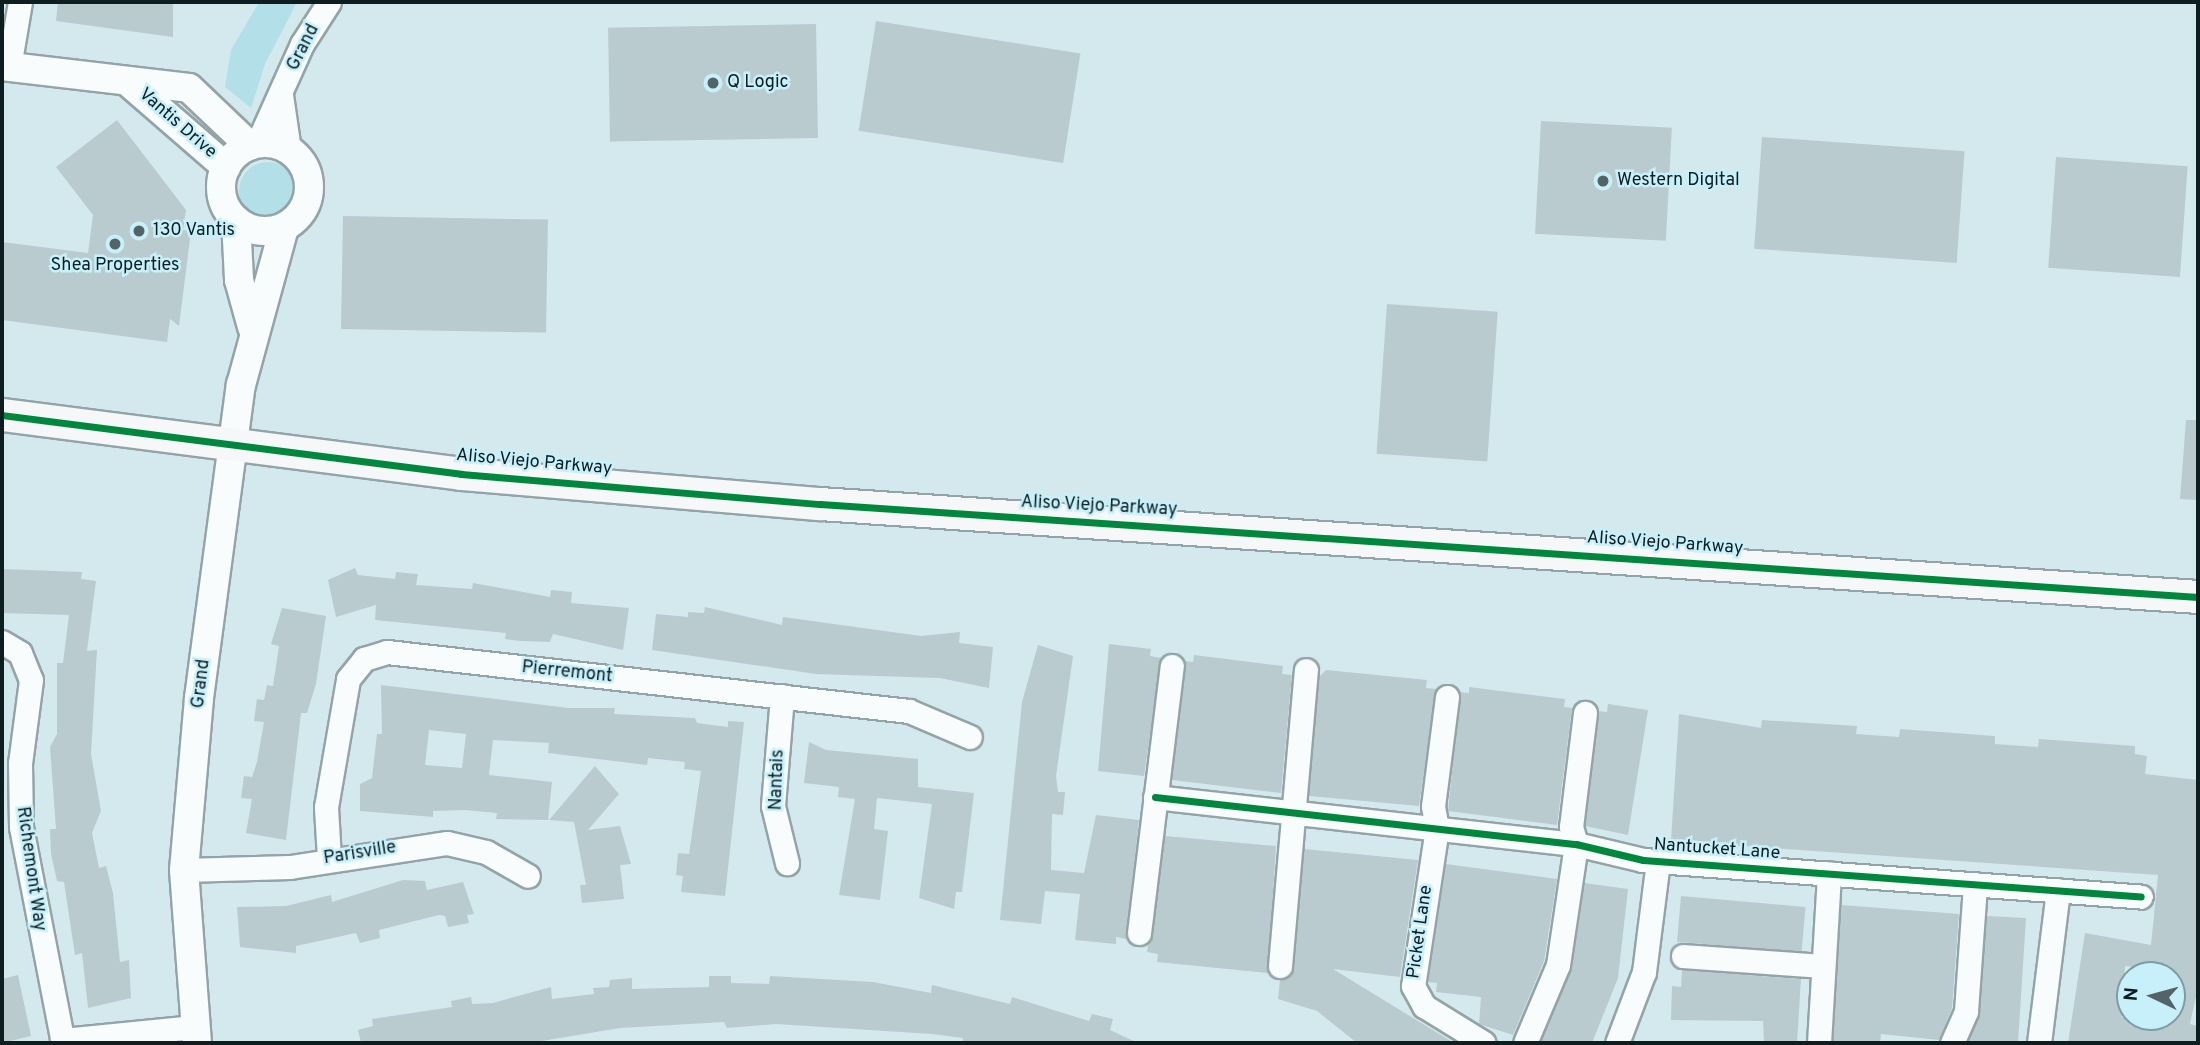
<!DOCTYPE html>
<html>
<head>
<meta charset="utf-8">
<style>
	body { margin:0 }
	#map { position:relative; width:2200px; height:1045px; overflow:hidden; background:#d3e9ee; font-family:Overpass,sans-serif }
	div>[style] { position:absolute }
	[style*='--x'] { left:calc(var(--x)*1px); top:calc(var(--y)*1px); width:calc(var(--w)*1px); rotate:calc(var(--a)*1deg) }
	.green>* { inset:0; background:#b3dfe9 }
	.round { border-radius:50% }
	.building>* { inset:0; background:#bacbcf; transform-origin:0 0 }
	.roads { filter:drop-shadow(2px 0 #93a4a8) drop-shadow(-2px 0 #93a4a8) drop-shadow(0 2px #93a4a8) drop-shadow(0 -2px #93a4a8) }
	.minor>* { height:23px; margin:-11.5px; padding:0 11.5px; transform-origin:11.5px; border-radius:11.5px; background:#f8fcfc }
	.tertiary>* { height:28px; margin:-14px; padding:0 14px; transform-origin:14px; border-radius:14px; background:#f8fcfc }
	.tertiary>.ring { margin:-14px; padding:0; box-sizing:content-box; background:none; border:28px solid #f8fcfc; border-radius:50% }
	.secondary>* { height:32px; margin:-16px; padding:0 16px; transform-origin:16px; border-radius:16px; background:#f6f7f8 }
	.cycleway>* { height:7px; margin:-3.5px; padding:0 3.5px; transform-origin:3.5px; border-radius:3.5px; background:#00873e }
	.dots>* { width:19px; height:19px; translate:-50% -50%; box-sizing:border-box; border:4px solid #c7f0fa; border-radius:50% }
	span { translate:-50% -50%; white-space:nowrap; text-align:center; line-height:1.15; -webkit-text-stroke:5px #c7f0fa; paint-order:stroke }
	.street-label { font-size:18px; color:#0d1d20 }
	.poi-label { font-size:18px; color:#0d1d20 }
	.left { translate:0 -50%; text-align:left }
	.frame { position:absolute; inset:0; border:4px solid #0d1d20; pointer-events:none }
	.north { position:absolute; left:2116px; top:961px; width:70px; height:70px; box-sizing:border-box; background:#c7f0fa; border:2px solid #7d9ca3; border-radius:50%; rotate:275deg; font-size:19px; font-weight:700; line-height:28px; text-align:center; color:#0d1d20 }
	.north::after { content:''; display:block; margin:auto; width:24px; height:32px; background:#526468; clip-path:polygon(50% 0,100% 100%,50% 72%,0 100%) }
</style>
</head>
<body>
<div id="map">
	<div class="green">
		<i style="clip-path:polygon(259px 2px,297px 2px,265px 64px,251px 108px,225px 87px,231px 50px)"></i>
		<i class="round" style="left:239px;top:162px;width:58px;height:58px"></i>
	</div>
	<div class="building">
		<i style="clip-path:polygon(58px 2px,173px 2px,173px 37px,56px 21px)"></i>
		<i style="left:876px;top:21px;width:207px;height:111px;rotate:9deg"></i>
		<i style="left:816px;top:24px;width:114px;height:208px;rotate:89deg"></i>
		<i style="clip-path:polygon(117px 120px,186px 210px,183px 230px,191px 231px,179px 326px,170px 319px,167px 342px,2px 320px,2px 242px,88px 253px,93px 215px,56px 167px)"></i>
		<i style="left:1541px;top:121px;width:131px;height:113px;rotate:3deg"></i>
		<i style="left:1762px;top:137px;width:203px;height:112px;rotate:4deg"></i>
		<i style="left:2056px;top:157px;width:132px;height:111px;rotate:4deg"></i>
		<i style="left:343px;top:216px;width:205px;height:113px;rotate:1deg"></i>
		<i style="left:1387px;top:304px;width:111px;height:150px;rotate:4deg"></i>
		<i style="clip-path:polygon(2186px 420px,2198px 420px,2198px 500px,2180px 499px)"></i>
		<i style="clip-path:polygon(355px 568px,358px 575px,395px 579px,396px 572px,418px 574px,416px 585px,472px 589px,473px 583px,550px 597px,551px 590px,572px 592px,571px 603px,629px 608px,623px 650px,553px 634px,550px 642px,520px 641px,505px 639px,506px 633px,375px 620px,376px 605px,336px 617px,328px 580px)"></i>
		<i style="clip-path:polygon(2px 569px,82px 572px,81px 579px,96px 581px,87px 651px,97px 650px,91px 754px,101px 811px,92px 833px,99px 868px,106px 866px,113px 893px,120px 962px,129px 960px,131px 998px,88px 1008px,82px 953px,75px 955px,64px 882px,57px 881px,51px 854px,50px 829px,56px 829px,50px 747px,57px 734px,57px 663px,63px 663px,69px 615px,2px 613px)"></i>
		<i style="clip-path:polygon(705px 607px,782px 625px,783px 617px,921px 636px,960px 632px,959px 643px,993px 647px,989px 688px,940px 678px,816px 674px,652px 650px,656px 614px,688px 617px,688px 612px,704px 613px)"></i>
		<i style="clip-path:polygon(282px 608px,326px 616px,316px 684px,307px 713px,301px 713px,286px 840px,246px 833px,252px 799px,241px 798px,244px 776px,252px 777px,257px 762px,264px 722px,254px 721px,257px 699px,264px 700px,267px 685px,273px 686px,279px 646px,271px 644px)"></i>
		<i style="clip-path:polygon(1109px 644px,1151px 649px,1150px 656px,1161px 658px,1144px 776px,1098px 771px)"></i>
		<i style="clip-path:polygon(1038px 645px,1073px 656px,1056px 776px,1058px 792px,1065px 792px,1063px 815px,1052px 814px,1051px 870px,1084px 873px,1096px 815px,1139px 820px,1126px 939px,1116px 937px,1116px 944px,1075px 940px,1080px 894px,1045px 891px,1041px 924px,1000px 920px,1022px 702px)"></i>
		<i style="clip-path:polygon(1194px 655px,1283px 666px,1282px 674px,1292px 675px,1281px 793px,1172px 780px,1185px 661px,1193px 662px)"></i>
		<i style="clip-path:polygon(1326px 670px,1427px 680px,1426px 688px,1436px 689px,1419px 806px,1309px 796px,1319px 677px)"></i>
		<i style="clip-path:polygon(evenodd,381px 685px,568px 708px,615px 708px,614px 714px,695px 718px,697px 723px,728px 727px,728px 721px,744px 722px,725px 896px,681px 892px,683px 876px,676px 875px,678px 853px,689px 854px,701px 771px,684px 769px,685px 762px,648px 758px,647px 765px,548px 753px,549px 743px,493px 740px,489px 775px,552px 782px,548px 820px,496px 819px,497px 813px,465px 810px,433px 811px,433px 817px,360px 811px,360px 784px,372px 778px,377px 734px,382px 734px,381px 685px,429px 730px,466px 734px,462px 768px,425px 765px,429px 730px)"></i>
		<i style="clip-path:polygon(1469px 687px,1565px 699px,1564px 707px,1572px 708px,1557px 825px,1448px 811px,1460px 692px,1469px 693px)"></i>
		<i style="clip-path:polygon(1608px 704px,1648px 710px,1628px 835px,1585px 826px,1598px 711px,1607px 712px)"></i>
		<i style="clip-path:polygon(evenodd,1679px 714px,1761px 728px,1762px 720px,1857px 726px,1856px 734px,1899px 737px,1900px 729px,1995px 736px,1995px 744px,2038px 747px,2039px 739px,2135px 746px,2135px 754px,2147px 756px,2145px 774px,2198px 780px,2198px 987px,2190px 1024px,2198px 1026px,2198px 1043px,2068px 1043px,2085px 933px,2151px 945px,2158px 875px,1671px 841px,1679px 714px,2125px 966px,2172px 971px,2172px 1017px,2122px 1017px,2125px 966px)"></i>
		<i style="clip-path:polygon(809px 742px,826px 750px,918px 759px,918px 787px,974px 793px,962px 892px,956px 892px,954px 909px,919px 898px,932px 804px,877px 798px,874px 829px,888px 831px,880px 900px,839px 895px,855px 799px,838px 797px,839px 787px,804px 783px)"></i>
		<i style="clip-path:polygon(595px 766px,619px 794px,588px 830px,620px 826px,631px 864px,620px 865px,624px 899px,582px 903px,580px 885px,586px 885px,574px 822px,549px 820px)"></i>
		<i style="clip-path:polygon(1165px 836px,1276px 846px,1268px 973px,1157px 962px,1158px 954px,1147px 952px)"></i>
		<i style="clip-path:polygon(1304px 849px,1418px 860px,1400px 977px,1333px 969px,1454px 1043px,1357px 1043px,1317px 1011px,1278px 999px,1280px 980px,1294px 967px)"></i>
		<i style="clip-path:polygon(1446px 864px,1557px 879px,1544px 961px,1513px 1035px,1479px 1024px,1481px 997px,1436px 992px,1437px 983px,1428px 982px)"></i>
		<i style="clip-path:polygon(403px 880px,425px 881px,427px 890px,463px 882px,474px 914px,467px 915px,469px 923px,448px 927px,445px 916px,439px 915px,379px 930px,380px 938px,360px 943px,356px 933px,296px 946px,296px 953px,240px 947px,237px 907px,286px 906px,331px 895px,332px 902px)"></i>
		<i style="clip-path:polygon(1584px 883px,1628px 889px,1618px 978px,1592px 1043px,1540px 1043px,1572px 967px)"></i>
		<i style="left:1681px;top:896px;width:125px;height:46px;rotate:5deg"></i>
		<i style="clip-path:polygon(1841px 905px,1959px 914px,1952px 1008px,1939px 1040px,1881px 1034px,1880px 1043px,1833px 1043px)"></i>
		<i style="clip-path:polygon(1987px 916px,2026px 918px,2018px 1043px,1967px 1043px,1980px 1012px)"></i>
		<i style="clip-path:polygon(1682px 970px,1801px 979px,1797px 1043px,1764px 1043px,1763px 1021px,1671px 1020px,1672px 986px,1681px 987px)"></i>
		<i style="clip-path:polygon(18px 975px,31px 1036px,2px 1043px,2px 979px)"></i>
		<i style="clip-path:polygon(709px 976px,731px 976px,731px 983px,769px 984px,770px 976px,873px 982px,931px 993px,932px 985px,1010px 1004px,1012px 997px,1089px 1021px,1092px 1014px,1113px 1019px,1110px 1030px,1138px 1043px,962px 1043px,963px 1038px,932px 1034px,776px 1024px,727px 1028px,724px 1022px,620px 1028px,530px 1043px,361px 1043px,358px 1030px,373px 1026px,372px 1019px,452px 1007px,451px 1001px,471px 997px,472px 1004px,493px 1003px,551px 987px,552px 999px,594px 994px,593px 988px,609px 987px,610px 980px,632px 978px,632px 989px,709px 987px)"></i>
	</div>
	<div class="roads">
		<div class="minor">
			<i style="--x:9;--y:67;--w:66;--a:-80.4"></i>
			<i style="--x:281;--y:95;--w:56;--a:81.7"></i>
			<i style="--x:257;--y:144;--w:110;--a:-65.8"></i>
			<i style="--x:302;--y:44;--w:50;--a:-57.3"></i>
			<i style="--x:2;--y:642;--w:21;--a:31"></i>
			<i style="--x:20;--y:653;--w:29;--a:68"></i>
			<i style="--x:31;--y:680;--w:84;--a:97.5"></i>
			<i style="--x:20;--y:763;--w:64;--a:89.1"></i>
			<i style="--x:21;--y:827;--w:220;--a:79"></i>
			<i style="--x:782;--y:696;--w:110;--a:94.7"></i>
			<i style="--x:773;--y:806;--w:59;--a:76.2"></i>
			<i style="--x:1447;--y:697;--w:110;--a:97.3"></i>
			<i style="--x:1433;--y:806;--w:22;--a:80"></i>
			<i style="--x:1437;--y:828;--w:160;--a:98.6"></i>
			<i style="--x:1413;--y:986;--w:23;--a:61"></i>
			<i style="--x:1424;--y:1006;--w:70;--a:31.7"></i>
			<i style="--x:1155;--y:797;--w:424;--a:6.4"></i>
			<i style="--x:1576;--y:844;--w:69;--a:13.4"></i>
			<i style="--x:1643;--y:860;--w:499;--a:4.2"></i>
			<i style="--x:329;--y:858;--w:51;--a:-93.4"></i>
			<i style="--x:326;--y:807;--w:130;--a:-80.2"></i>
			<i style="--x:348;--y:679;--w:26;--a:-51"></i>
			<i style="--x:364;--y:659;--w:24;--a:-17"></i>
			<i style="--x:387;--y:652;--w:525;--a:6.45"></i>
			<i style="--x:909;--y:711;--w:66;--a:23.1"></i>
			<i style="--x:184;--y:870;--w:106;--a:-1.6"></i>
			<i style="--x:290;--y:867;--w:159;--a:-8.7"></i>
			<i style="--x:447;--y:843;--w:40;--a:13"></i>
			<i style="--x:486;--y:852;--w:48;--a:29.7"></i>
			<i style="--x:1139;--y:933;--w:269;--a:-83"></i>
			<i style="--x:1683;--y:956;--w:139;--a:4.1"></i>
			<i style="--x:1280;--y:966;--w:297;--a:-85"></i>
			<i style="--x:62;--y:1040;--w:134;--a:-5.6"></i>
			<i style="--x:1525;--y:1043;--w:85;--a:-67.1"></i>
			<i style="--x:1558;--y:965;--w:122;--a:-81.5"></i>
			<i style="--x:1576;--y:844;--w:18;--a:-106"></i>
			<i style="--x:1571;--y:827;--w:115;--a:-83"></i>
			<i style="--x:1617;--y:1043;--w:76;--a:-69.2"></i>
			<i style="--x:1644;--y:972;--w:112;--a:-82.8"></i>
			<i style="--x:1819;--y:1043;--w:170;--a:-86.6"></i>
			<i style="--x:1952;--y:1043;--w:35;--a:-66"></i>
			<i style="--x:1966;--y:1011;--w:127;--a:-85.9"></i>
			<i style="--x:2039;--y:1043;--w:154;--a:-82.9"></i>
		</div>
		<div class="tertiary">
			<i style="--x:2;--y:66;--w:188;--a:6.7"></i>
			<i style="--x:189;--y:88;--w:84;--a:43.6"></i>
			<i style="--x:128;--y:82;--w:130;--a:40.9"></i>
			<i class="ring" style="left:221px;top:143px;width:60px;height:60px"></i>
			<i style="--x:236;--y:220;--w:60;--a:87.1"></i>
			<i style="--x:239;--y:280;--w:49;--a:74.5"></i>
			<i style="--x:197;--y:1043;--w:173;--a:-94.3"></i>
			<i style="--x:184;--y:870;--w:173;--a:-85"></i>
			<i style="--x:199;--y:698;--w:316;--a:-82.4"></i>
			<i style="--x:241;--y:385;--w:163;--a:-74.7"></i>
		</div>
		<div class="secondary">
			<i style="--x:2;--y:415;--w:463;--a:7.3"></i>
			<i style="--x:461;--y:474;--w:360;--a:4.8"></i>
			<i style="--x:820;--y:504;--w:1381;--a:3.86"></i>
		</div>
	</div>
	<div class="cycleway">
		<i style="--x:2;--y:415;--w:463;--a:7.3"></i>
		<i style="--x:461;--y:474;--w:360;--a:4.8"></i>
		<i style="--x:820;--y:504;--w:1381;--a:3.86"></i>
		<i style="--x:1155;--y:797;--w:424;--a:6.4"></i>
		<i style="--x:1576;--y:844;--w:69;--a:13.4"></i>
		<i style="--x:1643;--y:860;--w:499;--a:4.2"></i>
	</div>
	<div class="dots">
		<i style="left:713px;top:83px;background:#526468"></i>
		<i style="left:1603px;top:181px;background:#526468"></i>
		<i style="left:139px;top:231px;background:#526468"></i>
		<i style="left:115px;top:244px;background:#526468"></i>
	</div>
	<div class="street-label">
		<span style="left:304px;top:48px;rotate:-63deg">Grand</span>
		<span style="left:177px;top:124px;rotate:41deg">Vantis Drive</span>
		<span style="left:534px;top:463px;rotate:5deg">Aliso Viejo Parkway</span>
		<span style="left:1099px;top:507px;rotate:3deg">Aliso Viejo Parkway</span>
		<span style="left:1665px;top:544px;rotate:4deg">Aliso Viejo Parkway</span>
		<span style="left:567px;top:673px;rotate:6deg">Pierremont</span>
		<span style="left:202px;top:684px;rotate:-83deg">Grand</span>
		<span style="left:778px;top:780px;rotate:-88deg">Nantais</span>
		<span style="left:1717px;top:850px;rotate:4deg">Nantucket Lane</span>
		<span style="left:360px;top:854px;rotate:-9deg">Parisville</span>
		<span style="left:30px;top:869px;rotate:82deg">Richemont Way</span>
		<span style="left:1421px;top:932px;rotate:-82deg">Picket Lane</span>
	</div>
	<div class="poi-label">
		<span class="left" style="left:727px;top:83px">Q Logic</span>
		<span class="left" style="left:1617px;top:181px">Western Digital</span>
		<span class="left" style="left:153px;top:231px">130 Vantis</span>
		<span style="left:115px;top:266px">Shea Properties</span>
	</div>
	<div class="frame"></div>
	<div class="north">N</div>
</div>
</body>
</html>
